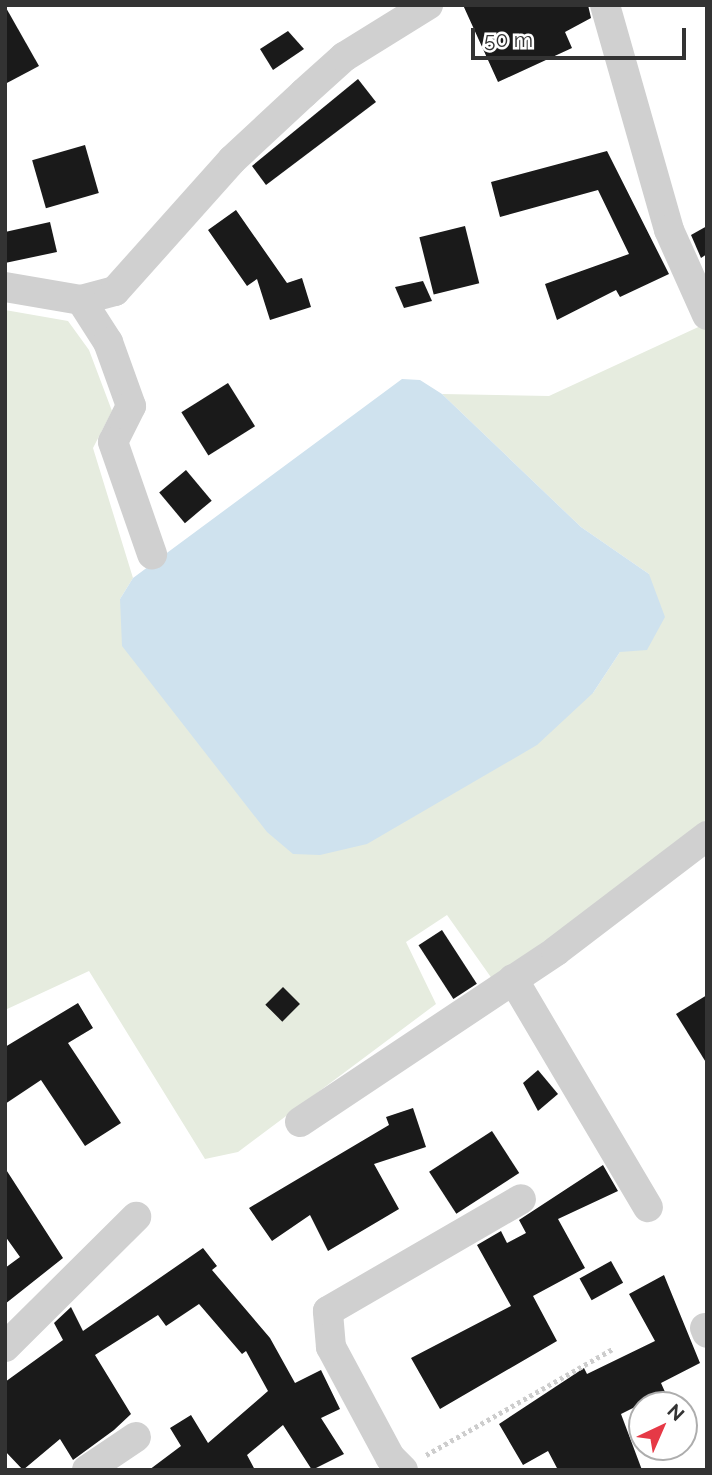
<!DOCTYPE html>
<html>
<head>
<meta charset="utf-8">
<style>
	body { margin:0 }
	#map { position:relative; width:712px; height:1475px; overflow:hidden; background:#fff; font-family:Raleway,sans-serif }
	div>[style] { position:absolute }
	[style*='--x'] { left:calc(var(--x)*1px); top:calc(var(--y)*1px); width:calc(var(--w)*1px); rotate:calc(var(--a)*1deg) }
	.green>* { inset:0; background:#e6ecdf }
	.water>* { inset:0; background:#cfe2ee }
	.building>* { inset:0; background:#1a1a1a; transform-origin:0 0 }
	.path>* { height:4.5px; margin-top:-2.25px; transform-origin:0; background:repeating-linear-gradient(90deg,#cdcdcd 0 3.5px,transparent 0 7px) }
	.minor>* { height:30px; margin:-15px; padding:0 15px; transform-origin:15px; border-radius:15px; background:#d0d0d0 }
	span { translate:-50% -50%; white-space:nowrap; text-align:center; line-height:1.15; -webkit-text-stroke:7px #fff; paint-order:stroke }
	.frame { position:absolute; inset:0; border:7px solid #333; pointer-events:none }
	.north { position:absolute; left:628px; top:1391px; width:70px; height:70px; box-sizing:border-box; background:#fff; border:2px solid #adadad; border-radius:50%; rotate:44deg; font-size:19px; font-weight:700; line-height:28px; text-align:center; color:#333 }
	.north::after { content:''; display:block; margin:auto; width:24px; height:32px; background:#e63946; clip-path:polygon(50% 0,100% 100%,50% 72%,0 100%) }
	.scale { position:absolute; left:471px; top:28px; width:215px; height:32px; box-sizing:border-box; border:4px solid #333; border-top:0; padding-left:9px; font-size:21px; line-height:24px; white-space:nowrap; color:#333; -webkit-text-stroke:5px #fff; paint-order:stroke }
</style>
</head>
<body>
<div id="map">
	<div class="green">
		<i style="clip-path:polygon(5px 310px,68px 321px,89px 350px,112px 411px,93px 448px,133px 578px,120px 599px,593px 693px,620px 652px,649px 574px,581px 527px,442px 394px,549px 396px,707px 323px,707px 819px,495px 983px,447px 915px,406px 942px,436px 1004px,238px 1152px,205px 1159px,89px 971px,5px 1010px)"></i>
	</div>
	<div class="water">
		<i style="clip-path:polygon(402px 379px,420px 380px,442px 394px,581px 527px,649px 574px,665px 617px,647px 650px,620px 652px,593px 693px,537px 745px,367px 844px,320px 855px,293px 854px,267px 832px,122px 646px,120px 599px,133px 578px)"></i>
	</div>
	<div class="building">
		<i style="clip-path:polygon(463px 5px,588px 5px,591px 18px,565px 32px,572px 48px,498px 82px)"></i>
		<i style="clip-path:polygon(5px 6px,39px 66px,5px 84px)"></i>
		<i style="clip-path:polygon(288px 31px,304px 49px,273px 70px,260px 49px)"></i>
		<i style="clip-path:polygon(358px 79px,376px 102px,266px 185px,252px 166px)"></i>
		<i style="left:85px;top:145px;width:50px;height:55px;rotate:74deg"></i>
		<i style="clip-path:polygon(607px 151px,669px 274px,620px 297px,616px 290px,557px 320px,545px 284px,629px 254px,598px 190px,500px 217px,491px 182px)"></i>
		<i style="clip-path:polygon(236px 210px,287px 283px,302px 278px,311px 307px,270px 320px,257px 279px,247px 286px,208px 230px)"></i>
		<i style="clip-path:polygon(50px 222px,57px 252px,5px 263px,5px 232px)"></i>
		<i style="left:465px;top:226px;width:59px;height:47px;rotate:76deg"></i>
		<i style="clip-path:polygon(707px 226px,707px 254px,701px 258px,691px 235px)"></i>
		<i style="clip-path:polygon(423px 281px,432px 301px,404px 308px,395px 287px)"></i>
		<i style="left:228px;top:383px;width:51px;height:55px;rotate:58deg"></i>
		<i style="left:186px;top:470px;width:40px;height:35px;rotate:50deg"></i>
		<i style="left:442px;top:930px;width:64px;height:28px;rotate:57deg"></i>
		<i style="left:283px;top:987px;width:24px;height:25px;rotate:45deg"></i>
		<i style="clip-path:polygon(707px 995px,707px 1064px,676px 1014px)"></i>
		<i style="clip-path:polygon(78px 1003px,93px 1028px,68px 1043px,121px 1123px,85px 1146px,41px 1080px,5px 1104px,5px 1047px)"></i>
		<i style="clip-path:polygon(538px 1070px,558px 1094px,538px 1111px,523px 1083px)"></i>
		<i style="clip-path:polygon(413px 1108px,426px 1147px,374px 1164px,399px 1209px,328px 1251px,310px 1215px,272px 1241px,249px 1208px,389px 1125px,386px 1117px)"></i>
		<i style="left:492px;top:1131px;width:50px;height:75px;rotate:57deg"></i>
		<i style="clip-path:polygon(603px 1165px,618px 1191px,558px 1219px,585px 1268px,533px 1296px,557px 1341px,440px 1409px,411px 1358px,511px 1306px,477px 1245px,501px 1231px,507px 1243px,526px 1233px,519px 1220px)"></i>
		<i style="clip-path:polygon(5px 1168px,63px 1258px,5px 1304px,5px 1268px,20px 1257px,5px 1236px)"></i>
		<i style="clip-path:polygon(203px 1248px,217px 1266px,212px 1270px,270px 1338px,295px 1383px,321px 1370px,340px 1409px,321px 1418px,344px 1454px,312px 1470px,283px 1425px,247px 1455px,255px 1470px,149px 1470px,181px 1446px,170px 1428px,191px 1415px,208px 1443px,268px 1391px,246px 1351px,242px 1354px,199px 1304px,166px 1326px,158px 1315px,95px 1355px,131px 1414px,114px 1430px,73px 1460px,60px 1439px,23px 1470px,5px 1451px,5px 1382px,63px 1340px,54px 1323px,71px 1307px,83px 1331px)"></i>
		<i style="left:611px;top:1261px;width:25px;height:36px;rotate:61deg"></i>
		<i style="clip-path:polygon(664px 1275px,700px 1363px,661px 1383px,665px 1392px,621px 1414px,642px 1470px,558px 1470px,548px 1451px,523px 1465px,499px 1424px,584px 1368px,587px 1374px,655px 1341px,629px 1294px)"></i>
	</div>
	<div class="path">
		<i style="--x:426;--y:1455;--w:216;--a:-29.6"></i>
	</div>
	<div class="minor">
		<i style="--x:605;--y:5;--w:234;--a:74.1"></i>
		<i style="--x:669;--y:230;--w:93;--a:65.9"></i>
		<i style="--x:5;--y:287;--w:77;--a:9.7"></i>
		<i style="--x:81;--y:300;--w:35;--a:-15"></i>
		<i style="--x:115;--y:291;--w:176;--a:-48.2"></i>
		<i style="--x:232;--y:160;--w:98;--a:-42.9"></i>
		<i style="--x:304;--y:93;--w:54;--a:-42"></i>
		<i style="--x:344;--y:57;--w:99;--a:-31.8"></i>
		<i style="--x:81;--y:300;--w:50;--a:57.3"></i>
		<i style="--x:108;--y:342;--w:68;--a:70.2"></i>
		<i style="--x:131;--y:406;--w:40;--a:116.6"></i>
		<i style="--x:113;--y:442;--w:119;--a:70.8"></i>
		<i style="--x:513;--y:979;--w:265;--a:59.4"></i>
		<i style="--x:300;--y:1122;--w:308;--a:-33.7"></i>
		<i style="--x:556;--y:951;--w:190;--a:-37.3"></i>
		<i style="--x:705;--y:1328;--w:5;--a:68"></i>
		<i style="--x:5;--y:1347;--w:185;--a:-44.8"></i>
		<i style="--x:87;--y:1470;--w:59;--a:-34"></i>
		<i style="--x:403;--y:1470;--w:18;--a:-135"></i>
		<i style="--x:390;--y:1457;--w:125;--a:-118.2"></i>
		<i style="--x:331;--y:1347;--w:36;--a:-95"></i>
		<i style="--x:328;--y:1311;--w:223;--a:-30.1"></i>
	</div>
	<div class="frame"></div>
	<div class="north">N</div>
	<div class="scale">50 m</div>
</div>
</body>
</html>
